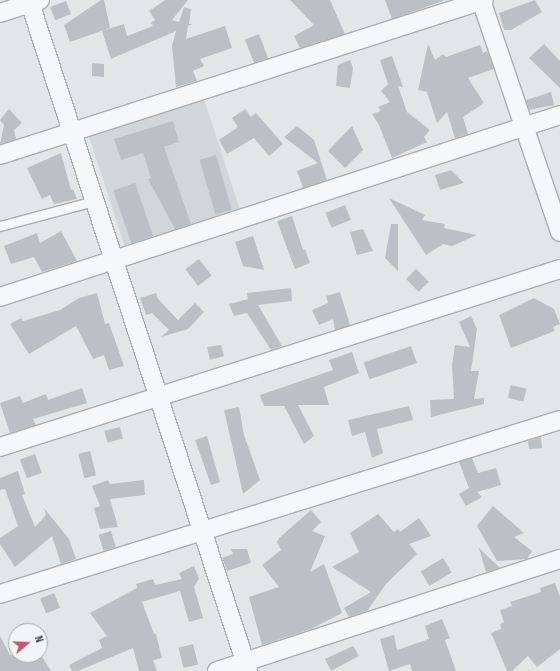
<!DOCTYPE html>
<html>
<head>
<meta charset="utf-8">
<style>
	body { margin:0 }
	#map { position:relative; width:560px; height:671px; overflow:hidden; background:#e3e6e9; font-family:"Sofia Sans Condensed",sans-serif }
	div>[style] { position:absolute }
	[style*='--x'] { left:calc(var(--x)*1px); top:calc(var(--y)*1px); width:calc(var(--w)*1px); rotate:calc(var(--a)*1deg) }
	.built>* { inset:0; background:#d1d6db; transform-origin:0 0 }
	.building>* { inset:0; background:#bbc0c6; transform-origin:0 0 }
	.roads { filter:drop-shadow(1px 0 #a9aeb3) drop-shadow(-1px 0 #a9aeb3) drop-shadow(0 1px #a9aeb3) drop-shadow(0 -1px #a9aeb3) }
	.service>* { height:9px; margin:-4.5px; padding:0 4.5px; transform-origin:4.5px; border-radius:4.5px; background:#f5f7f8 }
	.minor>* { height:18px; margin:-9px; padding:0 9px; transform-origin:9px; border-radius:9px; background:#f5f7f8 }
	span { translate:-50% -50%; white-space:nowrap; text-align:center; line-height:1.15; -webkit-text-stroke:3.5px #f2f5f7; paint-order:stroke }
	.north { position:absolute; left:8px; top:623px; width:40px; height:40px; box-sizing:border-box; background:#f2f5f7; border:1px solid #a3a9ae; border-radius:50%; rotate:71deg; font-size:11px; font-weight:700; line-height:16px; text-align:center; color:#2d3640 }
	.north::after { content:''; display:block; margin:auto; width:14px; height:18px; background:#c05773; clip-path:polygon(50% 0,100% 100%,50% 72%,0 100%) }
</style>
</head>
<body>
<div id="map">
	<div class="built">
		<i style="left:204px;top:99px;width:115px;height:121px;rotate:72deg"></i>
	</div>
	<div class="building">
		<i style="clip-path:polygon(101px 0,104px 0,110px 28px,70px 42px,64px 25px)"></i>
		<i style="clip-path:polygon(165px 0,188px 0,172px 20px,179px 22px,184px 7px,191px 9px,189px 24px,193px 24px,188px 26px,186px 39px,225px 26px,232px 48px,200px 59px,204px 66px,193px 71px,197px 81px,176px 87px,172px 46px,176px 31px,111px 59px,102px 31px,124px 24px,127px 36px,153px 26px,151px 23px,155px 20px,149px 11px)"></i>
		<i style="clip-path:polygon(290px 0,330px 0,345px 34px,300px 48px,294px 36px,314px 25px)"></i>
		<i style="clip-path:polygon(385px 0,443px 0,443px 1px,392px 19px)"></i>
		<i style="clip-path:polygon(535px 0,542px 12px,511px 30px,504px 30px,499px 13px)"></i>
		<i style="left:66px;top:1px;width:14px;height:17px;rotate:69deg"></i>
		<i style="left:259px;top:34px;width:26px;height:15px;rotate:69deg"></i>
		<i style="clip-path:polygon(428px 44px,435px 60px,443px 54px,446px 57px,480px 45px,483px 53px,487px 51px,494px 69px,468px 78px,484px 103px,463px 117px,468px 134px,455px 138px,447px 112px,437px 123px,427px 92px,418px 90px)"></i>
		<i style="clip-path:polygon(544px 44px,560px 61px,560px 88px,529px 58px)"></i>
		<i style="clip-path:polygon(392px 56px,403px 87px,398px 86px,407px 112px,430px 130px,424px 137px,427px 142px,392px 158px,379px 125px,372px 114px,381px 111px,378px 107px,390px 102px,381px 91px,388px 84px,380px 60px)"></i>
		<i style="clip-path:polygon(350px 60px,353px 68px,350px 88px,336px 86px,338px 65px)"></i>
		<i style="clip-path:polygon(92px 63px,104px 64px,104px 77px,92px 76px)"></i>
		<i style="clip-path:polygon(551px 92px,554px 105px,529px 110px,526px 100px)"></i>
		<i style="clip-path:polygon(9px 109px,22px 123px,14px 130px,16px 139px,0 144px,4px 125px,0 120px)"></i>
		<i style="clip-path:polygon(245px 109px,251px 117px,256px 113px,283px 144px,269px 156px,254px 138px,227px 154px,219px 140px,238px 127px,232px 118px)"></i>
		<i style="clip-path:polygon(173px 121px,179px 142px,164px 147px,191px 224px,175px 229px,148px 179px,151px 178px,143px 153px,121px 160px,114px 139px)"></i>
		<i style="clip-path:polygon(297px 126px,314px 140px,327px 180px,303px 188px,297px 171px,318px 163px,284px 137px)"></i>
		<i style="clip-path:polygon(352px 126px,363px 150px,345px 168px,328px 151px)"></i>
		<i style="clip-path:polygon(61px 153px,71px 190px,73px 189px,77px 199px,54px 204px,50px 195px,42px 199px,27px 168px)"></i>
		<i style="left:216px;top:155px;width:57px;height:17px;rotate:74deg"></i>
		<i style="clip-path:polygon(451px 170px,464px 183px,440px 190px,435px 175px)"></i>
		<i style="left:135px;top:183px;width:56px;height:23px;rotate:71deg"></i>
		<i style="clip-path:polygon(389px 198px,425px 215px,422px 220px,445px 224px,444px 228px,477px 235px,452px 246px,443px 244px,426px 255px)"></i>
		<i style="left:345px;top:205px;width:16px;height:21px;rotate:68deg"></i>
		<i style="clip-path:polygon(292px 216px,303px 250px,305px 249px,310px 263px,295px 269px,277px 221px)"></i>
		<i style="clip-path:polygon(391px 224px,398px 224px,398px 271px,385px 258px)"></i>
		<i style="clip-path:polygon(363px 229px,373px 251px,357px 255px,350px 232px)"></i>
		<i style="clip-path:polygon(61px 231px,77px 261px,42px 272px,34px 257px,11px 264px,4px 246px,37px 233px,40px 243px)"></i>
		<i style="clip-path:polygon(253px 236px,264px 270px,243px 266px,235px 242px)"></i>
		<i style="left:199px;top:259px;width:21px;height:17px;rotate:53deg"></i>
		<i style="left:416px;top:269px;width:18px;height:14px;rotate:45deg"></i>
		<i style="clip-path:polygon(291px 288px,292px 301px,258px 305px,282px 346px,271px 350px,247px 313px,234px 316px,229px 304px,248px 299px,247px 293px)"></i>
		<i style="clip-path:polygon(340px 292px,350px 325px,335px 330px,333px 319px,319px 325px,312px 310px,328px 303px,326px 296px)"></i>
		<i style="clip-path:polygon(97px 293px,105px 324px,109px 323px,124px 366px,109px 370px,104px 355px,93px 359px,76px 326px,29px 354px,10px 324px,21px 318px,23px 321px,60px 310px,79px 298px)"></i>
		<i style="clip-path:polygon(156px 293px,158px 299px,178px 320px,195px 303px,204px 312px,188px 329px,161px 337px,169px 330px,152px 313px,146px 315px,140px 298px)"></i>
		<i style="clip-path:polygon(534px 298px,554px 309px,560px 324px,553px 327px,555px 331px,511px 348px,499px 315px)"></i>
		<i style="clip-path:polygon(471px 316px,477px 329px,471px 371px,479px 371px,474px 399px,484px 398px,484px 404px,431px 417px,430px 400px,454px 399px,452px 365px,455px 345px,470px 347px,459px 322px)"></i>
		<i style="clip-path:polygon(221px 345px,224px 356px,210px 360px,207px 347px)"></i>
		<i style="left:411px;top:346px;width:18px;height:50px;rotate:71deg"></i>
		<i style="clip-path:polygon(352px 352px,359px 373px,324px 387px,329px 405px,298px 405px,314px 436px,304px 444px,284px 406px,264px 406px,260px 395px,333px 370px,329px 360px)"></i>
		<i style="left:511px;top:385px;width:16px;height:13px;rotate:14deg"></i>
		<i style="clip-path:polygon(82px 388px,87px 403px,33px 419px,36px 425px,10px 433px,0 403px,20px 396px,23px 403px,46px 394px,48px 400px)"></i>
		<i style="clip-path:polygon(409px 406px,413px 420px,377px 429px,383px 453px,372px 458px,365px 432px,352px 436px,348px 420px)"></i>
		<i style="clip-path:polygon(239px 407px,244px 435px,260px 480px,243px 494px,224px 410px)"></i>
		<i style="left:120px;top:427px;width:12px;height:16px;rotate:76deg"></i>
		<i style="clip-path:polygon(207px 436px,220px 482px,211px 485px,195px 440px)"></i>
		<i style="clip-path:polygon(541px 437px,542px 448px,529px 449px,528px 441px)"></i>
		<i style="left:90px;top:451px;width:25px;height:12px;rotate:76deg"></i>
		<i style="left:35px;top:454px;width:20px;height:16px;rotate:70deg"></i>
		<i style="clip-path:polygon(472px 458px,478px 473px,496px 468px,501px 485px,477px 492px,482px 497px,466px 506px,459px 494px,469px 488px,459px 462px)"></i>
		<i style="clip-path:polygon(18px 471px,25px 494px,22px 495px,35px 527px,46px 515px,44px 508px,69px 539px,76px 559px,61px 564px,52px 536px,15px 567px,0 544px,0 538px,18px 526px,5px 489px,0 490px,0 478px)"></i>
		<i style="clip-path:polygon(108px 480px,110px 484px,144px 480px,145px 495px,110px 499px,118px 527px,100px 529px,94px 508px,100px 506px,92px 486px)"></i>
		<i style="clip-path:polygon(493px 506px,524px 533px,514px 537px,532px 551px,527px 559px,497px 561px,477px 526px)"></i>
		<i style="clip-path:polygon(311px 510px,321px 522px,312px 531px,325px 536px,310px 572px,324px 564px,342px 613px,311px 629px,262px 645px,249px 597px,279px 587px,262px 565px,281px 550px,277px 542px,279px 538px)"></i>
		<i style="clip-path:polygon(378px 514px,394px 532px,398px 529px,400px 532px,419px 518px,431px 536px,409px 544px,417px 554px,386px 584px,367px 611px,349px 617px,344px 608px,371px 592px,332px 567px,359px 552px,350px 533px)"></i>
		<i style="left:111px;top:531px;width:17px;height:13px;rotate:73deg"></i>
		<i style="clip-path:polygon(479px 548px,500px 568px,486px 572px)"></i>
		<i style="clip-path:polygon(231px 549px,247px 549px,251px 563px,227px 571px,222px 558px,233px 554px)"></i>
		<i style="left:443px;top:558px;width:17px;height:26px;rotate:59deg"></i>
		<i style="clip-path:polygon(194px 566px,199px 579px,194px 587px,203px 618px,189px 622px,180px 591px,142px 602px,154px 634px,156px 634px,162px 658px,153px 660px,157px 671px,139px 671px,133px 648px,78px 671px,72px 671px,69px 665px,102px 648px,99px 640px,107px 636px,90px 613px,137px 588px,136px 584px,153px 579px,155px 585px,182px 579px,179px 573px)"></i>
		<i style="clip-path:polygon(555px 583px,560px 597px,560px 649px,537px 667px,528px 656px,512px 671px,507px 671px,491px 633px,501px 629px,500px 624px,504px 622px,500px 610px,512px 606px,510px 602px,541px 592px,540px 588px)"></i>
		<i style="left:54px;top:593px;width:16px;height:15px;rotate:68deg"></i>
		<i style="clip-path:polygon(442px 619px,450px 638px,445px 640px,456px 671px,412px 671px,410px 664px,389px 671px,380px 639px,394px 635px,397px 650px,429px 639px,425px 626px)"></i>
		<i style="clip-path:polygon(0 636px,10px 655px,41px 655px,51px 671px,0 671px)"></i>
		<i style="left:193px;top:644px;width:21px;height:15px;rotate:76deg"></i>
		<i style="clip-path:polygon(353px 646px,359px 656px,331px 671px,325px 659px)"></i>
	</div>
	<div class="roads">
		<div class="service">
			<i style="--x:0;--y:226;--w:97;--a:-14.9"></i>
		</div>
		<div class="minor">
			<i style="--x:29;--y:0;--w:706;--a:71.92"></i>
			<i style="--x:481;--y:0;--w:245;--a:71.2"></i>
			<i style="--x:0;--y:13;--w:42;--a:-18"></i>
			<i style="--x:0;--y:155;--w:508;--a:-17.76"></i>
			<i style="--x:0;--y:297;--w:589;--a:-18"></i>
			<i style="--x:0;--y:447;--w:588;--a:-17.63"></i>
			<i style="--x:0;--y:594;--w:586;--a:-17.26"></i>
			<i style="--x:217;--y:671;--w:361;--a:-18.1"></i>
		</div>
	</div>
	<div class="north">N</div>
</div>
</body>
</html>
